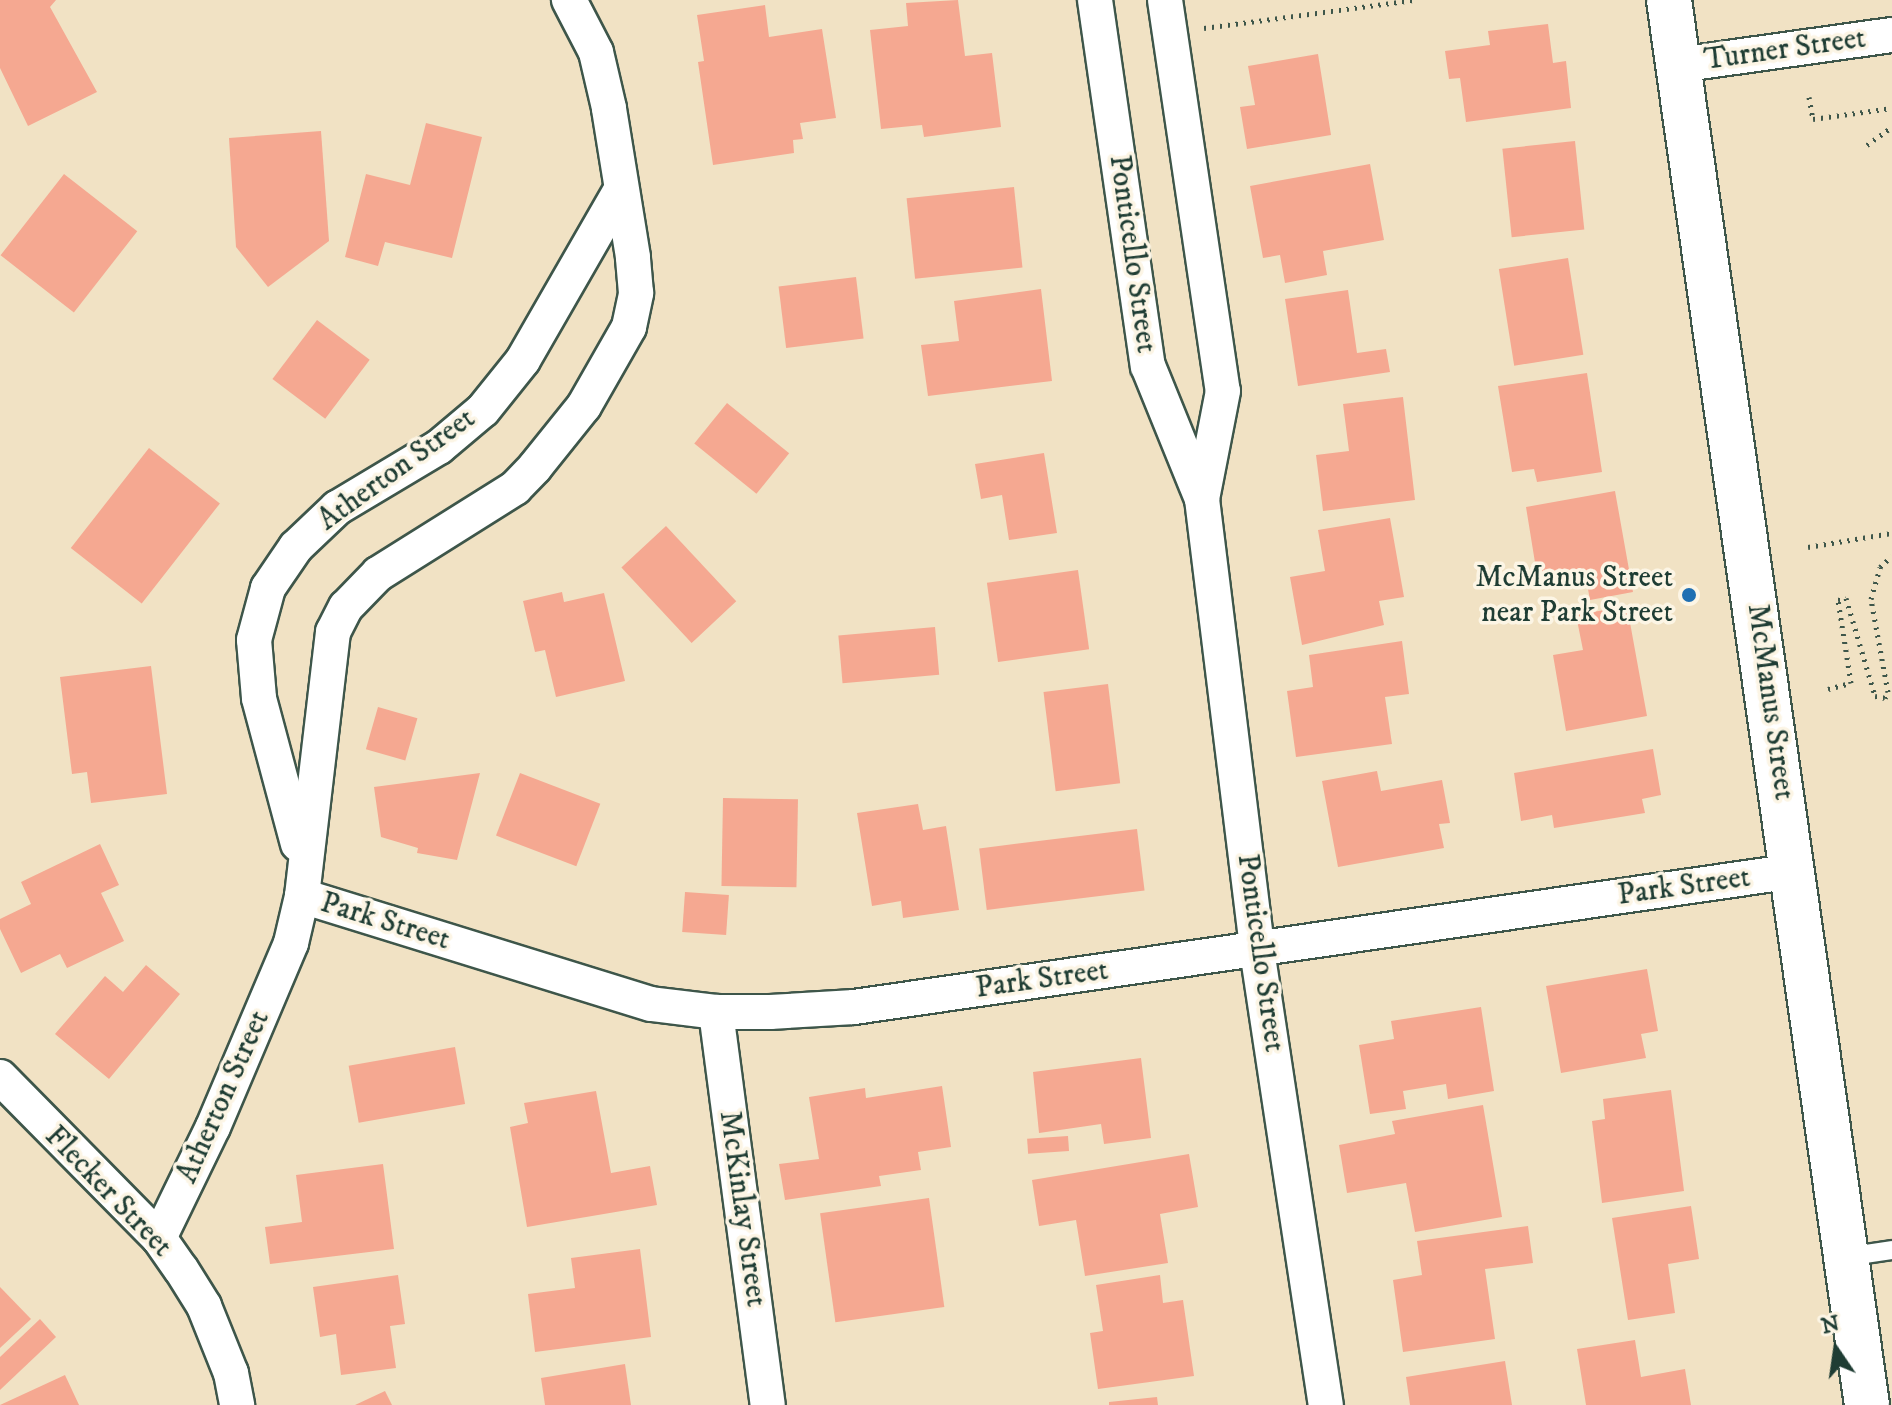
<!DOCTYPE html>
<html>
<head>
<meta charset="utf-8">
<style>
	body { margin:0 }
	#map { position:relative; width:1892px; height:1405px; overflow:hidden; background:#f1e2c4; font-family:"IM FELL DW Pica",serif }
	div>[style] { position:absolute }
	[style*='--x'] { left:calc(var(--x)*1px); top:calc(var(--y)*1px); width:calc(var(--w)*1px); rotate:calc(var(--a)*1deg) }
	.building>* { inset:0; background:#f5a891; transform-origin:0 0 }
	.path>* { height:5px; margin-top:-2.5px; transform-origin:0; background:repeating-linear-gradient(90deg,#3e564a 0 2px,transparent 0 8px) }
	.roads { filter:drop-shadow(2px 0 #3e564a) drop-shadow(-2px 0 #3e564a) drop-shadow(0 2px #3e564a) drop-shadow(0 -2px #3e564a) }
	.service>* { height:18px; margin:-9px; padding:0 9px; transform-origin:9px; border-radius:9px; background:#fff }
	.minor>* { height:34px; margin:-17px; padding:0 17px; transform-origin:17px; border-radius:17px; background:#fff }
	.tertiary>* { height:44px; margin:-22px; padding:0 22px; transform-origin:22px; border-radius:22px; background:#fff }
	.dots>* { width:22px; height:22px; translate:-50% -50%; box-sizing:border-box; border:4px solid #fcf5e5; border-radius:50% }
	span { translate:-50% -50%; white-space:nowrap; text-align:center; line-height:1.15; -webkit-text-stroke:7px #fcf5e5; paint-order:stroke }
	.street-label { font-size:30px; color:#1f3d34 }
	.poi-label { font-size:30px; color:#1f3d34 }
	.right { translate:-100% -50%; text-align:right }
	.north { position:absolute; left:1796px; top:1309px; width:80px; height:80px; -webkit-text-stroke:6px #fcf5e5; paint-order:stroke; rotate:347deg; font-size:22px; font-weight:700; line-height:32px; text-align:center; color:#1f3d34 }
	.north::after { content:''; display:block; margin:auto; width:28px; height:36px; background:#1f3d34; clip-path:polygon(50% 0,100% 100%,50% 72%,0 100%) }
</style>
</head>
<body>
<div id="map">
	<div class="building">
		<i style="clip-path:polygon(0 0,56px 0,50px 7px,97px 92px,28px 126px,0 68px)"></i>
		<i style="clip-path:polygon(958px 0,965px 56px,992px 53px,1001px 127px,924px 137px,922px 125px,881px 129px,870px 30px,908px 26px,906px 3px)"></i>
		<i style="clip-path:polygon(765px 5px,769px 37px,822px 29px,836px 118px,800px 123px,803px 139px,793px 140px,794px 153px,713px 165px,698px 62px,704px 61px,697px 15px)"></i>
		<i style="clip-path:polygon(1548px 24px,1553px 63px,1566px 61px,1571px 108px,1466px 122px,1460px 78px,1449px 79px,1445px 51px,1490px 45px,1488px 31px)"></i>
		<i style="clip-path:polygon(1318px 54px,1331px 135px,1247px 149px,1240px 107px,1255px 105px,1248px 66px)"></i>
		<i style="clip-path:polygon(426px 123px,482px 137px,452px 258px,385px 242px,378px 266px,345px 257px,366px 174px,410px 185px)"></i>
		<i style="clip-path:polygon(321px 131px,329px 241px,268px 287px,236px 247px,229px 138px)"></i>
		<i style="left:1575px;top:141px;width:89px;height:73px;rotate:84deg"></i>
		<i style="clip-path:polygon(1370px 164px,1384px 240px,1323px 251px,1327px 275px,1285px 283px,1280px 255px,1263px 258px,1250px 186px)"></i>
		<i style="left:64px;top:174px;width:93px;height:103px;rotate:38deg"></i>
		<i style="left:1014px;top:187px;width:81px;height:108px;rotate:84deg"></i>
		<i style="left:1568px;top:258px;width:98px;height:70px;rotate:81deg"></i>
		<i style="left:856px;top:277px;width:62px;height:78px;rotate:83deg"></i>
		<i style="clip-path:polygon(1041px 289px,1052px 381px,928px 396px,921px 345px,959px 341px,954px 301px)"></i>
		<i style="clip-path:polygon(1348px 290px,1357px 353px,1386px 349px,1390px 372px,1298px 386px,1285px 299px)"></i>
		<i style="left:317px;top:320px;width:66px;height:74px;rotate:37deg"></i>
		<i style="clip-path:polygon(1587px 373px,1602px 472px,1537px 482px,1534px 469px,1512px 472px,1498px 386px)"></i>
		<i style="clip-path:polygon(1403px 397px,1415px 500px,1323px 511px,1316px 455px,1349px 451px,1343px 404px)"></i>
		<i style="left:727px;top:403px;width:80px;height:52px;rotate:39deg"></i>
		<i style="left:149px;top:448px;width:90px;height:127px;rotate:38deg"></i>
		<i style="clip-path:polygon(1044px 453px,1057px 533px,1009px 540px,1002px 495px,981px 499px,975px 464px)"></i>
		<i style="clip-path:polygon(1615px 491px,1633px 592px,1590px 600px,1585px 573px,1538px 581px,1526px 507px)"></i>
		<i style="clip-path:polygon(1390px 518px,1404px 597px,1379px 601px,1384px 625px,1302px 645px,1290px 577px,1325px 571px,1318px 530px)"></i>
		<i style="left:666px;top:526px;width:103px;height:61px;rotate:47deg"></i>
		<i style="left:1078px;top:570px;width:80px;height:92px;rotate:82deg"></i>
		<i style="clip-path:polygon(562px 592px,564px 602px,604px 593px,625px 681px,556px 697px,545px 650px,535px 652px,523px 601px)"></i>
		<i style="clip-path:polygon(1627px 606px,1647px 716px,1566px 731px,1553px 655px,1583px 650px,1576px 615px)"></i>
		<i style="left:935px;top:627px;width:48px;height:97px;rotate:85deg"></i>
		<i style="clip-path:polygon(1402px 641px,1409px 694px,1385px 697px,1392px 744px,1296px 757px,1287px 691px,1313px 687px,1309px 655px)"></i>
		<i style="clip-path:polygon(151px 666px,167px 794px,91px 803px,87px 772px,72px 774px,60px 677px)"></i>
		<i style="left:1108px;top:684px;width:100px;height:65px;rotate:83deg"></i>
		<i style="left:378px;top:707px;width:41px;height:44px;rotate:16deg"></i>
		<i style="clip-path:polygon(1653px 749px,1661px 795px,1642px 799px,1645px 813px,1554px 828px,1552px 815px,1521px 821px,1514px 773px)"></i>
		<i style="clip-path:polygon(1377px 771px,1381px 791px,1442px 780px,1450px 823px,1439px 824px,1444px 848px,1338px 867px,1322px 781px)"></i>
		<i style="clip-path:polygon(480px 773px,457px 860px,417px 853px,418px 848px,381px 837px,374px 787px)"></i>
		<i style="left:520px;top:773px;width:86px;height:67px;rotate:21deg"></i>
		<i style="left:723px;top:798px;width:75px;height:88px;rotate:1deg"></i>
		<i style="clip-path:polygon(918px 804px,923px 830px,946px 826px,959px 910px,903px 918px,901px 901px,872px 906px,857px 813px)"></i>
		<i style="left:1137px;top:829px;width:62px;height:159px;rotate:83deg"></i>
		<i style="clip-path:polygon(100px 844px,119px 885px,101px 893px,124px 941px,67px 968px,60px 954px,21px 973px,0 929px,0 919px,31px 904px,21px 882px)"></i>
		<i style="left:685px;top:892px;width:44px;height:40px;rotate:4deg"></i>
		<i style="clip-path:polygon(146px 965px,180px 994px,109px 1079px,55px 1034px,105px 976px,123px 992px)"></i>
		<i style="clip-path:polygon(1647px 969px,1658px 1031px,1641px 1034px,1646px 1058px,1561px 1073px,1546px 986px)"></i>
		<i style="clip-path:polygon(1481px 1007px,1494px 1091px,1448px 1099px,1446px 1084px,1403px 1091px,1406px 1109px,1370px 1114px,1359px 1045px,1394px 1039px,1391px 1021px)"></i>
		<i style="left:455px;top:1047px;width:58px;height:108px;rotate:80deg"></i>
		<i style="clip-path:polygon(1141px 1058px,1151px 1138px,1104px 1144px,1101px 1124px,1039px 1133px,1033px 1072px)"></i>
		<i style="clip-path:polygon(942px 1086px,951px 1147px,918px 1152px,921px 1170px,879px 1176px,881px 1186px,785px 1200px,779px 1164px,819px 1159px,809px 1097px,865px 1088px,866px 1098px)"></i>
		<i style="clip-path:polygon(1671px 1090px,1684px 1191px,1602px 1203px,1592px 1121px,1605px 1119px,1603px 1099px)"></i>
		<i style="clip-path:polygon(596px 1091px,611px 1173px,650px 1166px,657px 1205px,527px 1227px,510px 1127px,528px 1123px,524px 1103px)"></i>
		<i style="clip-path:polygon(1483px 1105px,1502px 1217px,1415px 1232px,1406px 1183px,1347px 1193px,1339px 1145px,1395px 1134px,1392px 1121px)"></i>
		<i style="left:1068px;top:1136px;width:15px;height:41px;rotate:86deg"></i>
		<i style="clip-path:polygon(1189px 1154px,1198px 1207px,1160px 1214px,1168px 1263px,1085px 1276px,1076px 1220px,1039px 1226px,1032px 1180px)"></i>
		<i style="clip-path:polygon(383px 1164px,394px 1249px,270px 1264px,265px 1227px,302px 1222px,296px 1175px)"></i>
		<i style="left:929px;top:1198px;width:110px;height:110px;rotate:82deg"></i>
		<i style="clip-path:polygon(1691px 1206px,1699px 1259px,1668px 1264px,1675px 1313px,1628px 1320px,1612px 1218px)"></i>
		<i style="clip-path:polygon(1528px 1226px,1533px 1263px,1485px 1269px,1495px 1339px,1403px 1352px,1393px 1280px,1422px 1275px,1417px 1241px)"></i>
		<i style="clip-path:polygon(640px 1249px,651px 1337px,535px 1352px,528px 1294px,575px 1288px,571px 1258px)"></i>
		<i style="clip-path:polygon(398px 1275px,405px 1324px,390px 1326px,396px 1368px,341px 1375px,336px 1334px,320px 1337px,313px 1287px)"></i>
		<i style="clip-path:polygon(1160px 1275px,1163px 1303px,1183px 1300px,1194px 1376px,1098px 1389px,1090px 1333px,1103px 1331px,1096px 1285px)"></i>
		<i style="clip-path:polygon(0 1287px,31px 1319px,0 1348px)"></i>
		<i style="clip-path:polygon(40px 1319px,56px 1337px,0 1390px,0 1357px)"></i>
		<i style="clip-path:polygon(1635px 1340px,1641px 1377px,1685px 1369px,1691px 1405px,1586px 1405px,1577px 1349px)"></i>
		<i style="clip-path:polygon(1505px 1361px,1512px 1405px,1410px 1405px,1406px 1377px)"></i>
		<i style="clip-path:polygon(625px 1364px,631px 1405px,545px 1405px,541px 1378px)"></i>
		<i style="clip-path:polygon(65px 1375px,79px 1405px,0 1405px)"></i>
		<i style="clip-path:polygon(385px 1391px,392px 1405px,355px 1405px)"></i>
		<i style="clip-path:polygon(1157px 1397px,1158px 1405px,1109px 1405px,1109px 1402px)"></i>
	</div>
	<div class="path">
		<i style="--x:1204;--y:28;--w:211;--a:-7.6"></i>
		<i style="--x:1809;--y:97;--w:22;--a:80"></i>
		<i style="--x:1813;--y:119;--w:80;--a:-7.9"></i>
		<i style="--x:1867;--y:145;--w:31;--a:-36"></i>
		<i style="--x:1808;--y:547;--w:85;--a:-9.5"></i>
		<i style="--x:1828;--y:689;--w:24;--a:-15"></i>
		<i style="--x:1851;--y:683;--w:84;--a:-98.9"></i>
		<i style="--x:1838;--y:600;--w:8;--a:-14"></i>
		<i style="--x:1846;--y:598;--w:102;--a:73.5"></i>
		<i style="--x:1875;--y:696;--w:10;--a:11"></i>
		<i style="--x:1885;--y:698;--w:7;--a:-63"></i>
		<i style="--x:1888;--y:692;--w:95;--a:-100.4"></i>
		<i style="--x:1871;--y:599;--w:33;--a:-74"></i>
		<i style="--x:1880;--y:567;--w:16;--a:-43"></i>
	</div>
	<div class="roads">
		<div class="service">
			<i style="--x:1845;--y:1257;--w:48;--a:-8.5"></i>
		</div>
		<div class="minor">
			<i style="--x:1095;--y:0;--w:370;--a:81.8"></i>
			<i style="--x:1148;--y:366;--w:144;--a:67.9"></i>
			<i style="--x:1202;--y:499;--w:454;--a:83"></i>
			<i style="--x:1257;--y:950;--w:460;--a:81.4"></i>
			<i style="--x:1165;--y:0;--w:395;--a:81.6"></i>
			<i style="--x:1223;--y:391;--w:110;--a:101"></i>
			<i style="--x:1678;--y:65;--w:216;--a:-8"></i>
			<i style="--x:298;--y:844;--w:151;--a:-105"></i>
			<i style="--x:259;--y:698;--w:58;--a:-94.9"></i>
			<i style="--x:254;--y:640;--w:54;--a:-74.9"></i>
			<i style="--x:268;--y:588;--w:50;--a:-55.7"></i>
			<i style="--x:296;--y:547;--w:57;--a:-43.6"></i>
			<i style="--x:337;--y:508;--w:119;--a:-30.9"></i>
			<i style="--x:439;--y:447;--w:57;--a:-40.1"></i>
			<i style="--x:483;--y:410;--w:64;--a:-51.3"></i>
			<i style="--x:523;--y:360;--w:193;--a:-60.1"></i>
			<i style="--x:302;--y:896;--w:365;--a:17.2"></i>
			<i style="--x:651;--y:1004;--w:65;--a:7"></i>
			<i style="--x:716;--y:1012;--w:54;--a:0"></i>
			<i style="--x:770;--y:1012;--w:84;--a:-3.4"></i>
			<i style="--x:854;--y:1007;--w:950;--a:-8.23"></i>
			<i style="--x:716;--y:1012;--w:396;--a:82.5"></i>
			<i style="--x:0;--y:1077;--w:226;--a:45.4"></i>
			<i style="--x:159;--y:1238;--w:38;--a:55"></i>
			<i style="--x:181;--y:1269;--w:44;--a:58.1"></i>
			<i style="--x:204;--y:1306;--w:72;--a:68.1"></i>
			<i style="--x:231;--y:1373;--w:33;--a:79"></i>
			<i style="--x:159;--y:1238;--w:123;--a:-64.1"></i>
			<i style="--x:213;--y:1127;--w:200;--a:-67"></i>
			<i style="--x:291;--y:943;--w:48;--a:-76.8"></i>
			<i style="--x:302;--y:896;--w:266;--a:-83.3"></i>
			<i style="--x:333;--y:632;--w:28;--a:-63"></i>
			<i style="--x:346;--y:607;--w:46;--a:-45.9"></i>
			<i style="--x:378;--y:574;--w:162;--a:-32.1"></i>
			<i style="--x:515;--y:488;--w:29;--a:-46"></i>
			<i style="--x:535;--y:467;--w:78;--a:-51.2"></i>
			<i style="--x:584;--y:406;--w:91;--a:-60.3"></i>
			<i style="--x:629;--y:327;--w:35;--a:-78"></i>
			<i style="--x:636;--y:293;--w:36;--a:-95"></i>
			<i style="--x:633;--y:257;--w:151;--a:-99.2"></i>
			<i style="--x:609;--y:108;--w:57;--a:-103.1"></i>
			<i style="--x:596;--y:52;--w:59;--a:-117.4"></i>
		</div>
		<div class="tertiary">
			<i style="--x:1669;--y:0;--w:1419;--a:81.98"></i>
		</div>
	</div>
	<div class="dots">
		<i style="left:1689px;top:595px;background:#1f6fb2"></i>
	</div>
	<div class="street-label">
		<span style="left:1785px;top:50px;rotate:-8deg">Turner Street</span>
		<span style="left:1132px;top:254px;rotate:82deg">Ponticello Street</span>
		<span style="left:397px;top:470px;rotate:-36deg">Atherton Street</span>
		<span style="left:1770px;top:702px;rotate:82deg">McManus Street</span>
		<span style="left:1684px;top:887px;rotate:-8deg">Park Street</span>
		<span style="left:385px;top:922px;rotate:17deg">Park Street</span>
		<span style="left:1260px;top:953px;rotate:82deg">Ponticello Street</span>
		<span style="left:1042px;top:980px;rotate:-8deg">Park Street</span>
		<span style="left:224px;top:1097px;rotate:-66deg">Atherton Street</span>
		<span style="left:108px;top:1192px;rotate:46deg">Flecker Street</span>
		<span style="left:742px;top:1209px;rotate:82deg">McKinlay Street</span>
	</div>
	<div class="poi-label">
		<span class="right" style="left:1673px;top:595px">McManus Street<br>near Park Street</span>
	</div>
	<div class="north">N</div>
</div>
</body>
</html>
